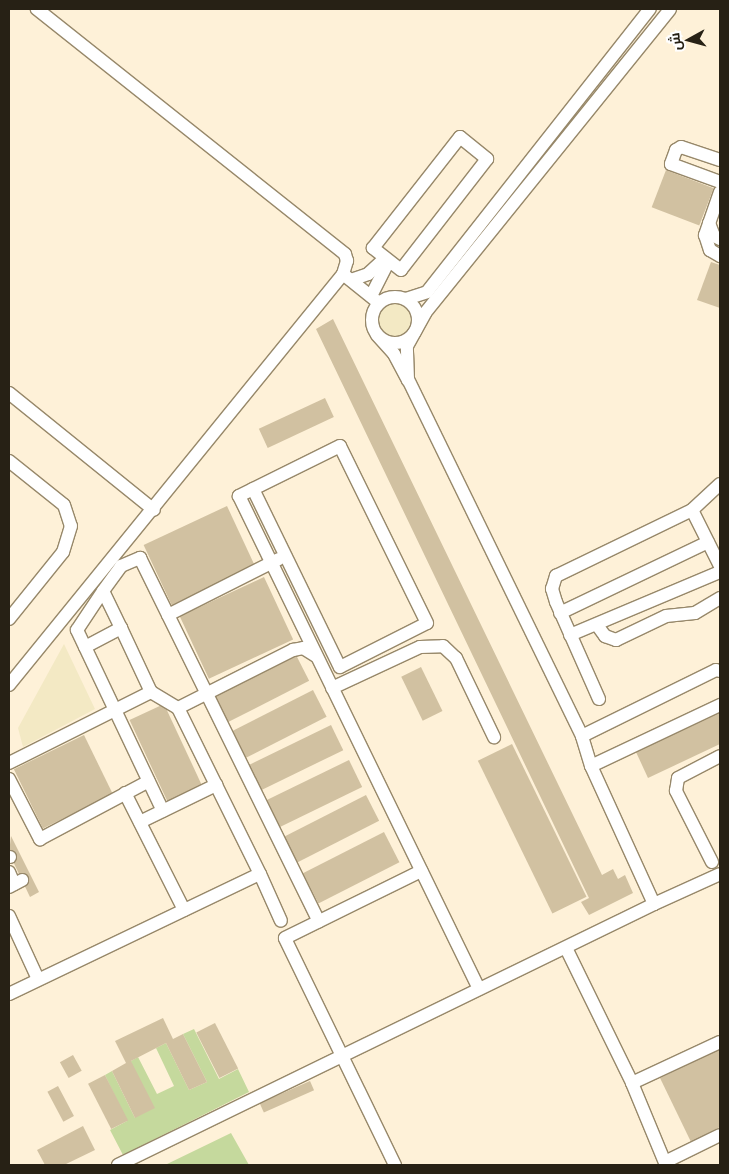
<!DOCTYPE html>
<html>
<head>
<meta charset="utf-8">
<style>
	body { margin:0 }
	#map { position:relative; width:729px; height:1174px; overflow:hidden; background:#fef1d8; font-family:Literata,Cairo,serif }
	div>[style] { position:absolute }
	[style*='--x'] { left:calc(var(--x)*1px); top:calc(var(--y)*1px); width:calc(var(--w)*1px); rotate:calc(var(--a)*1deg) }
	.green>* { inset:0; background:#c5d99d }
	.sand>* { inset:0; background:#f3e9c4 }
	.round { border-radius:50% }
	.building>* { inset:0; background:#d1c1a1; transform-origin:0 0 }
	.roads { filter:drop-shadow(1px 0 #97886a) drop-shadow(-1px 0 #97886a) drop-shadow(0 1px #97886a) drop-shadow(0 -1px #97886a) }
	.minor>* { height:12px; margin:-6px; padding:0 6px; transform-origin:6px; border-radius:6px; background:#fff }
	.minor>.ring { margin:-6px; padding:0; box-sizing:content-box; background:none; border:12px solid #fff; border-radius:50% }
	span { translate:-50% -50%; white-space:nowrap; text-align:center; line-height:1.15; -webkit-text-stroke:4px #fff; paint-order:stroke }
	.frame { position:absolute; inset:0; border:10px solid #272115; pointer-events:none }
	.north { position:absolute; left:664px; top:15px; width:50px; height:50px; -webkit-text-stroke:4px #fff; paint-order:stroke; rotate:263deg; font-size:14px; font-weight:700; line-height:20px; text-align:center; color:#272115 }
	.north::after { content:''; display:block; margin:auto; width:18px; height:22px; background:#272115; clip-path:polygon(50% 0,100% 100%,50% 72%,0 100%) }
</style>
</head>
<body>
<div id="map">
	<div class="green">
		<i style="clip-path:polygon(194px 1029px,219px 1079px,238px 1069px,249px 1092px,123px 1155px,110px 1130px,127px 1121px,105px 1075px,112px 1071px,135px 1118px,131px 1061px,138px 1057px,157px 1094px,174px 1086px,156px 1048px,166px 1043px,189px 1090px,207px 1082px,183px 1034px)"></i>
		<i style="clip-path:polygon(231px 1133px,249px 1165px,165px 1165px)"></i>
	</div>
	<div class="sand">
		<i class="round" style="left:378px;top:303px;width:34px;height:34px"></i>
		<i style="clip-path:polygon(64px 644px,95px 709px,23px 747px,18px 728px)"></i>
	</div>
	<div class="building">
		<i style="left:666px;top:170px;width:51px;height:40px;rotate:21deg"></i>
		<i style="clip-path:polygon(711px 262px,720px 265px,720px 308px,697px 300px)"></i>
		<i style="clip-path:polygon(333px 319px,602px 875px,613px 869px,618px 879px,625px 875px,633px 893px,589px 915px,581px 902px,589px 898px,316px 329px)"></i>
		<i style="left:325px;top:398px;width:21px;height:73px;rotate:65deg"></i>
		<i style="left:227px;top:506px;width:69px;height:92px;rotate:65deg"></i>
		<i style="left:264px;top:577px;width:69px;height:93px;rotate:65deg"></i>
		<i style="left:296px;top:655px;width:29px;height:92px;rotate:63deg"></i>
		<i style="left:421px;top:667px;width:49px;height:22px;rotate:64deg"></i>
		<i style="left:313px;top:690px;width:30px;height:91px;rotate:63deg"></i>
		<i style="left:164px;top:704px;width:92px;height:38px;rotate:65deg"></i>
		<i style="clip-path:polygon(720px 713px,720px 744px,648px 778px,636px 752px)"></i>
		<i style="left:331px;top:725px;width:28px;height:92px;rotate:64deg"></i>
		<i style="left:84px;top:735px;width:66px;height:78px;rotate:64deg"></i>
		<i style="left:512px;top:744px;width:170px;height:38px;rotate:64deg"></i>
		<i style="left:349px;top:760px;width:30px;height:92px;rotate:64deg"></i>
		<i style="left:366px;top:795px;width:29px;height:92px;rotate:63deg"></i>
		<i style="left:384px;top:832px;width:34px;height:91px;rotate:63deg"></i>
		<i style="clip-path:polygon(11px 836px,39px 892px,30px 897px,9px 853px)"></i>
		<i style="clip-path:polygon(163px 1018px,173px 1039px,183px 1034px,207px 1082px,189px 1090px,166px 1043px,131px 1061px,155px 1108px,135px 1118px,112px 1071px,126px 1063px,115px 1041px)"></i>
		<i style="left:215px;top:1023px;width:51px;height:21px;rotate:63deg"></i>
		<i style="clip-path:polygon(720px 1049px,720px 1127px,691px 1142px,660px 1078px)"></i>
		<i style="left:73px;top:1055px;width:18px;height:15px;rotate:61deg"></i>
		<i style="left:105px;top:1075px;width:51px;height:19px;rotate:63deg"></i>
		<i style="left:310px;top:1081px;width:10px;height:55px;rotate:66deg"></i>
		<i style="left:58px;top:1086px;width:34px;height:12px;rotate:62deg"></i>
		<i style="clip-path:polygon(83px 1126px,95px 1150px,64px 1165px,45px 1165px,37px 1150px)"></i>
	</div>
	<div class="roads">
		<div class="minor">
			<i style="--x:460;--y:137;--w:35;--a:39"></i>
			<i style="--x:487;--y:159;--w:140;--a:127.8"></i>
			<i style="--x:401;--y:270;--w:36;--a:-142"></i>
			<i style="--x:373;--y:248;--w:141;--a:-51.9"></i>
			<i style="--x:720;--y:160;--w:41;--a:-161.6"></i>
			<i style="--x:681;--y:147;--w:6;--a:149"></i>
			<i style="--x:676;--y:150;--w:15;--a:110"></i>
			<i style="--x:671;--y:164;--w:52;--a:20.2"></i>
			<i style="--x:720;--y:192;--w:46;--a:109.2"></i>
			<i style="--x:705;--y:235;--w:16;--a:72"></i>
			<i style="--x:710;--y:250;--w:12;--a:31"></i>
			<i style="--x:709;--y:223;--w:14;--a:69"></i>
			<i style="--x:714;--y:236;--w:7;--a:27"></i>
			<i style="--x:343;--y:274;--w:46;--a:38.9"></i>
			<i style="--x:351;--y:280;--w:18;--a:-19"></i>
			<i style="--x:368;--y:274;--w:23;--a:-43"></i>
			<i style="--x:371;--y:296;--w:35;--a:-63"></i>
			<i class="ring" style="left:372px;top:297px;width:34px;height:34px"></i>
			<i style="--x:406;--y:299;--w:22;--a:-18"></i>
			<i style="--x:427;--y:292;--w:360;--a:-51.8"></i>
			<i style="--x:377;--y:335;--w:25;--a:48"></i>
			<i style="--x:394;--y:354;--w:30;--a:62"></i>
			<i style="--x:408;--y:380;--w:34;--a:-92"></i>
			<i style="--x:407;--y:346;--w:38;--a:-61"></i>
			<i style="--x:425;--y:313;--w:390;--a:-51.1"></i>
			<i style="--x:9;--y:393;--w:186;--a:38.9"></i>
			<i style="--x:9;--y:461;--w:70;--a:38.7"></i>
			<i style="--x:64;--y:505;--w:22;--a:72"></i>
			<i style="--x:71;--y:526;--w:27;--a:107"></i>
			<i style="--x:63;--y:552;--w:86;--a:128.9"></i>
			<i style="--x:253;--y:489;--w:198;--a:64"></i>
			<i style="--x:340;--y:667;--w:97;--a:-26.8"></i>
			<i style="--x:427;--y:623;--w:197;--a:-116.2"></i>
			<i style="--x:340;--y:446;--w:113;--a:153.7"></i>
			<i style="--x:239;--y:496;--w:548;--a:64.04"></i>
			<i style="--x:692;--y:510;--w:63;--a:63.4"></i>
			<i style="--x:103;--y:591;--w:47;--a:123.7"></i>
			<i style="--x:77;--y:630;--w:200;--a:64.6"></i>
			<i style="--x:560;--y:613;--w:164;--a:-25.6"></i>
			<i style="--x:168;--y:615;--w:124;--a:-26.8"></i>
			<i style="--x:597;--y:625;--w:14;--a:54"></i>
			<i style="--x:605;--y:636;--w:12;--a:20"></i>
			<i style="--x:616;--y:640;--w:55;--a:-25.6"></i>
			<i style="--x:666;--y:616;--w:29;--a:-6"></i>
			<i style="--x:695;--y:613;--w:29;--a:-31"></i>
			<i style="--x:121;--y:628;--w:41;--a:-115.9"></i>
			<i style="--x:103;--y:591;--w:31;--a:-54"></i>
			<i style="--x:121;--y:566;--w:21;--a:-23"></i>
			<i style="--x:140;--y:558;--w:405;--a:63.8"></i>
			<i style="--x:570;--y:635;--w:163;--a:-22.8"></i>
			<i style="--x:85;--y:647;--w:41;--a:-27.8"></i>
			<i style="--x:121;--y:628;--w:71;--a:64.9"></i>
			<i style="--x:9;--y:685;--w:530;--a:-50.9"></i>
			<i style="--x:343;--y:274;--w:14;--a:-73"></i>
			<i style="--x:347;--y:261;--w:7;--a:-106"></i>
			<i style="--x:345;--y:254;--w:394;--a:-141.5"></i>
			<i style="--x:332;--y:688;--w:97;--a:-25"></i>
			<i style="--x:420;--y:647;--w:23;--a:-2"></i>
			<i style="--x:443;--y:646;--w:18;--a:43"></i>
			<i style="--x:456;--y:658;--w:88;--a:64.3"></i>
			<i style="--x:599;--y:699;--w:106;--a:-113.9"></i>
			<i style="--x:556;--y:602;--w:14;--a:-107"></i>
			<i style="--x:552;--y:589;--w:14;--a:-73"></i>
			<i style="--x:556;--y:576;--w:151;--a:-25.9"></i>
			<i style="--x:692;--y:510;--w:38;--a:-43"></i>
			<i style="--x:178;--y:708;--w:185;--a:63.7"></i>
			<i style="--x:582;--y:736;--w:149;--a:-26.2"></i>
			<i style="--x:716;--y:670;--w:4;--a:14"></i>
			<i style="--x:9;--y:763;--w:159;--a:-26.6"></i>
			<i style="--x:151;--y:692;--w:31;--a:31"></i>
			<i style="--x:178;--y:708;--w:129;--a:-26.8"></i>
			<i style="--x:293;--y:650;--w:10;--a:-11"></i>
			<i style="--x:303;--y:648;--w:15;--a:32"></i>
			<i style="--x:591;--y:766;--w:143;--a:-25.3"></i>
			<i style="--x:9;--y:779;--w:68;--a:62.7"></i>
			<i style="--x:40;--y:839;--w:123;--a:-28"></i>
			<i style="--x:125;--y:793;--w:131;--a:63.2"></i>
			<i style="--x:140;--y:822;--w:85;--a:-26"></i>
			<i style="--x:9;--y:857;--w:1;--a:0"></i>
			<i style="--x:712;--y:862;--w:80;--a:-116.9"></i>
			<i style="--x:676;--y:791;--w:13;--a:-81"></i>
			<i style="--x:678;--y:778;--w:47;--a:-27.6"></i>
			<i style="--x:9;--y:872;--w:13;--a:67"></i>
			<i style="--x:9;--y:887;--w:15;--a:-28"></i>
			<i style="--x:654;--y:904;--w:72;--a:-24.4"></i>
			<i style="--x:9;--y:916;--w:69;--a:65.3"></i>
			<i style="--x:566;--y:948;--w:150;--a:63.9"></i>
			<i style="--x:632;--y:1083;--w:89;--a:67.5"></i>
			<i style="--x:9;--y:994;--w:278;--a:-25.6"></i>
			<i style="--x:260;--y:874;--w:51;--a:65.9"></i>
			<i style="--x:632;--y:1083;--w:97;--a:-25"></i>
			<i style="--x:665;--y:1162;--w:61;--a:-26.1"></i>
			<i style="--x:118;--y:1165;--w:596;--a:-25.96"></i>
			<i style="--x:654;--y:904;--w:152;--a:-114.5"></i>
			<i style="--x:591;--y:766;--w:31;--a:-107"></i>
			<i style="--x:582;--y:736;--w:396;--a:-116"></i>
			<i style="--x:395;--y:1165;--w:252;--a:-115.9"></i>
			<i style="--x:285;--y:938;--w:152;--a:-26.2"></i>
		</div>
	</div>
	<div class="frame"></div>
	<div class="north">ش</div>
</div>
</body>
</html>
